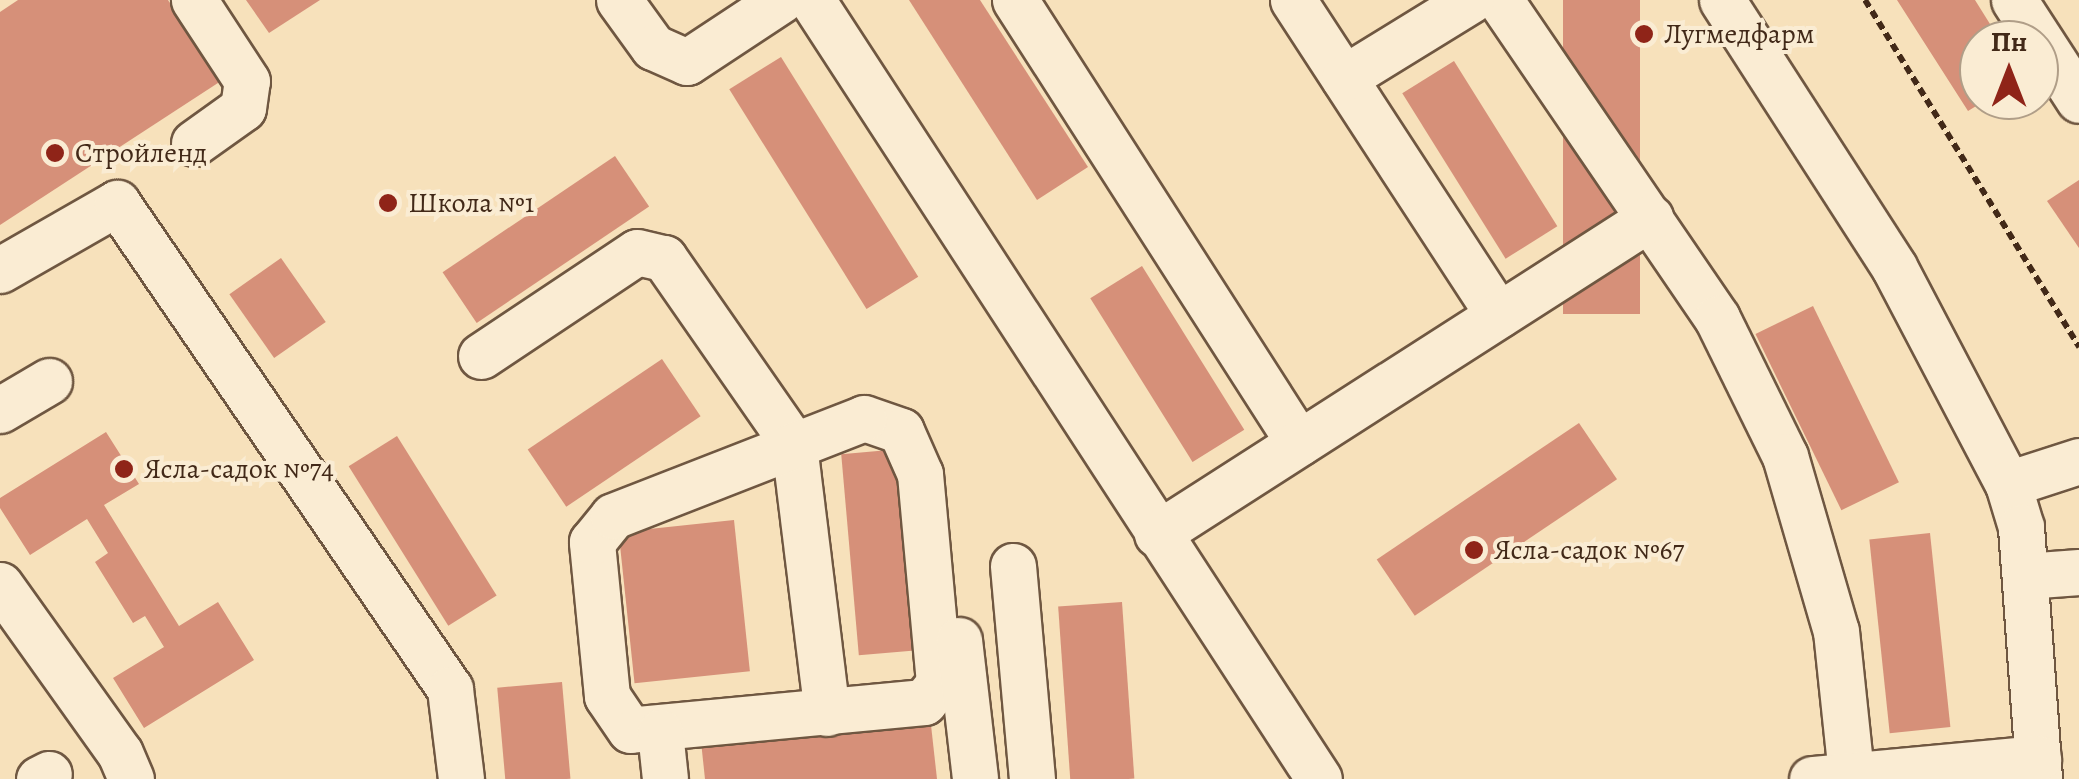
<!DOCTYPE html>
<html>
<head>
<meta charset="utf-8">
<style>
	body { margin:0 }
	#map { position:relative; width:2079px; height:779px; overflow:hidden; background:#f7e1bb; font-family:Alegreya,serif }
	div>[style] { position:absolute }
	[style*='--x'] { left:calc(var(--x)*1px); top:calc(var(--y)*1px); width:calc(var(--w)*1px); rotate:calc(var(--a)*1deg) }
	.building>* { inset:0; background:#d69079; transform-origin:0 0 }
	.path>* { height:6px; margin-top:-3px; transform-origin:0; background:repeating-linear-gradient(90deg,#422918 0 8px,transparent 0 13px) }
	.roads { filter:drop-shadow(2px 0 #6f5741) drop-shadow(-2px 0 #6f5741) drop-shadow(0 2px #6f5741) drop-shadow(0 -2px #6f5741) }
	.minor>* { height:45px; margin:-22.5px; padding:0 22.5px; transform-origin:22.5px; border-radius:22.5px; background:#faecd3 }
	.dots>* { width:28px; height:28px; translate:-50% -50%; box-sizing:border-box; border:5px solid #faecd3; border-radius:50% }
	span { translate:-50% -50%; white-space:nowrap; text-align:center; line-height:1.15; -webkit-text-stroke:8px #faecd3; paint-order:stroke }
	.poi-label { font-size:28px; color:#422918 }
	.left { translate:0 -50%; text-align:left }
	.north { position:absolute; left:1959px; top:20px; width:100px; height:100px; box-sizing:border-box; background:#faecd3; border:2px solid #b09e88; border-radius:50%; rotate:0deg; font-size:28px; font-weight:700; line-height:40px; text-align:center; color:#422918 }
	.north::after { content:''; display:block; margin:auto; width:35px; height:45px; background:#8f2418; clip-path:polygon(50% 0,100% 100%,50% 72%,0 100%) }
</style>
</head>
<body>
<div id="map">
	<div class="building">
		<i style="clip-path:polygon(18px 0,168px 0,221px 81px,0 225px,0 12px)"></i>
		<i style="clip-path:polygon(246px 0,320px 0,269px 33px)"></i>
		<i style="clip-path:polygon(909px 0,980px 0,1088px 167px,1037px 200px)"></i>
		<i style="left:1563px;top:0;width:77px;height:314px"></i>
		<i style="clip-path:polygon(1897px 0,1975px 0,2000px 40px,1979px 40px,1979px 100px,1986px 100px,1968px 111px)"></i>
		<i style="left:781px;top:57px;width:259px;height:61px;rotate:58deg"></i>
		<i style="left:1454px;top:61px;width:195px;height:61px;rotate:58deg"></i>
		<i style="left:615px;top:156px;width:61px;height:208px;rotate:56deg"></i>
		<i style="clip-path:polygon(2079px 180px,2079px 248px,2047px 201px)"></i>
		<i style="left:281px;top:258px;width:78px;height:63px;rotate:55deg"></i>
		<i style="left:1142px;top:266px;width:193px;height:61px;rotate:58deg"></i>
		<i style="left:1813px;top:306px;width:196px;height:64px;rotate:64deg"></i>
		<i style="left:662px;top:359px;width:69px;height:162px;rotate:56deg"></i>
		<i style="left:1579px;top:423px;width:68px;height:244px;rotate:56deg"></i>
		<i style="clip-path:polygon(106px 432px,139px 484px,104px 505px,179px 626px,218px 602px,254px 660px,144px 728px,113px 678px,164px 647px,145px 616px,133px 623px,95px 562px,108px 553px,87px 519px,30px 555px,0 508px,0 498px)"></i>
		<i style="left:397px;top:436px;width:188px;height:57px;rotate:58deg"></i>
		<i style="left:900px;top:449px;width:202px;height:59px;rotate:85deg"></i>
		<i style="left:734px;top:520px;width:152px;height:116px;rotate:84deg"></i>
		<i style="left:1930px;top:533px;width:195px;height:61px;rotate:84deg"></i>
		<i style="left:1122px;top:602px;width:177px;height:64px;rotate:86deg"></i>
		<i style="left:562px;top:682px;width:97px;height:65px;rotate:85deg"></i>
		<i style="clip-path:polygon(929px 707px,937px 779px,705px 779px,700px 732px)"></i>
	</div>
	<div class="path">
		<i style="--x:1865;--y:0;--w:408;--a:58.3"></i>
	</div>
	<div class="roads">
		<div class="minor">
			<i style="--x:619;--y:0;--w:58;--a:54.1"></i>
			<i style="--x:653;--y:47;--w:37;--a:24"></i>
			<i style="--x:687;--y:62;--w:113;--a:-33.4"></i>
			<i style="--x:812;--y:0;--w:929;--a:56.94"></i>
			<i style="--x:1015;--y:0;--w:526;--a:57.34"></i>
			<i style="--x:1293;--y:0;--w:376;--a:56.9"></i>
			<i style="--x:1500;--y:0;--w:385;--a:55.7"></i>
			<i style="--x:1717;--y:318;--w:154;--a:63.8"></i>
			<i style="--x:1785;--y:456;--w:182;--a:73.8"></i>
			<i style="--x:1836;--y:631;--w:144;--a:84"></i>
			<i style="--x:1722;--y:0;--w:318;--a:57.2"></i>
			<i style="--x:1894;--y:267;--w:245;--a:62.3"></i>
			<i style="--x:2008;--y:484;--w:45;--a:73.2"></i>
			<i style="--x:2021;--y:527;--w:253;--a:85.9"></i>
			<i style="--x:2014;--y:0;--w:119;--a:57"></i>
			<i style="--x:1344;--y:78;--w:149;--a:-31.6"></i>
			<i style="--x:194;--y:143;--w:60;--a:-35.5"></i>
			<i style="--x:243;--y:108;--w:27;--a:-82"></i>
			<i style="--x:247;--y:81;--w:97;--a:-123.2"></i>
			<i style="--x:0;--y:270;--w:135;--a:-29.8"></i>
			<i style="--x:117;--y:203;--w:589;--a:55.58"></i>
			<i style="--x:450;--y:689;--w:91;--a:83"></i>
			<i style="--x:481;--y:356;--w:187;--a:-33.7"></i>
			<i style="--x:637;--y:252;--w:28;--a:13"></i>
			<i style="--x:664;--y:258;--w:228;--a:55.2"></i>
			<i style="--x:794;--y:445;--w:270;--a:83"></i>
			<i style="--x:0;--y:410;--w:57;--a:-30.6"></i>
			<i style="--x:864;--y:418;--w:39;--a:19"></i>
			<i style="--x:901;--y:431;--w:47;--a:66.2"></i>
			<i style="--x:920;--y:474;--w:210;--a:84.8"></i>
			<i style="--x:939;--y:683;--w:24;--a:128"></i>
			<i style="--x:924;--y:702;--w:295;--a:174.6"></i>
			<i style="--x:630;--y:730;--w:41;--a:-124.1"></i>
			<i style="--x:607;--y:696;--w:155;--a:-95.6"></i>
			<i style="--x:592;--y:542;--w:33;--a:-51"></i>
			<i style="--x:613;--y:516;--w:269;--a:-21.3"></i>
			<i style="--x:2008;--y:484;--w:75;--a:-17.9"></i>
			<i style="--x:1157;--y:534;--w:586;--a:-32.66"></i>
			<i style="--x:1013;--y:566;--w:214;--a:84.9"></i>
			<i style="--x:2025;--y:576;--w:54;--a:-4.2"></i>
			<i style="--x:0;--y:585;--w:206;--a:54.5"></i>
			<i style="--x:120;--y:753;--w:28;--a:67"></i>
			<i style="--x:959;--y:640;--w:140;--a:83.4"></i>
			<i style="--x:660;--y:732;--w:47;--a:83.9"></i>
			<i style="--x:39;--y:779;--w:11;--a:-27"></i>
			<i style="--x:1812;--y:779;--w:227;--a:-5.3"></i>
		</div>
	</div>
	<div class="dots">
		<i style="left:1644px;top:34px;background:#8f2418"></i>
		<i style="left:55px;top:153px;background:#8f2418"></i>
		<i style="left:388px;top:203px;background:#8f2418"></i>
		<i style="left:124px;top:469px;background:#8f2418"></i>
		<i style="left:1474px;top:550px;background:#8f2418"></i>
	</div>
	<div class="poi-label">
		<span class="left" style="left:1664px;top:34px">Лугмедфарм</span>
		<span class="left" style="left:75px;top:153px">Стройленд</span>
		<span class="left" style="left:408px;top:203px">Школа №1</span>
		<span class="left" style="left:144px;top:469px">Ясла-садок №74</span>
		<span class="left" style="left:1494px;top:550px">Ясла-садок №67</span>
	</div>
	<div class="north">Пн</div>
</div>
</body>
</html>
